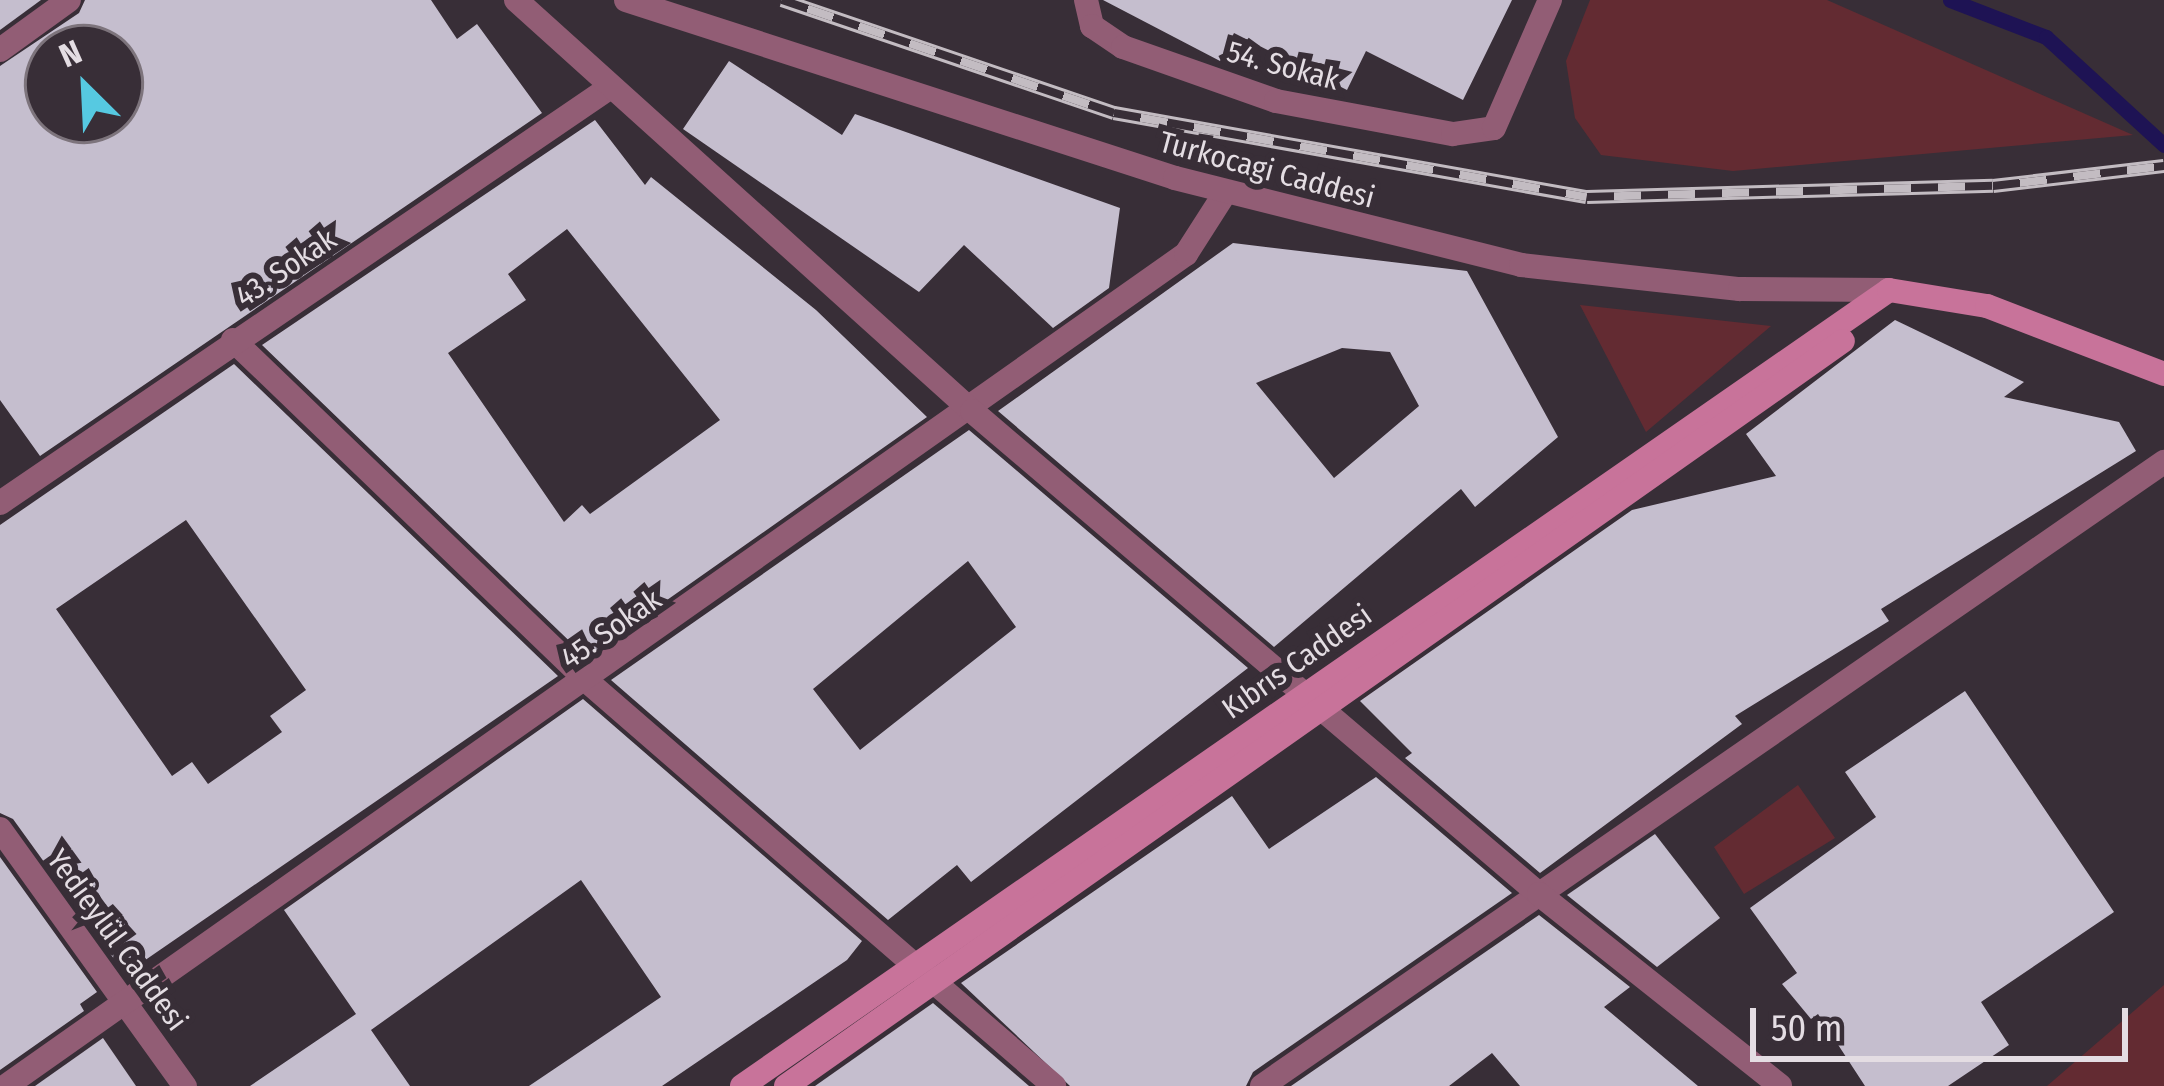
<!DOCTYPE html>
<html>
<head>
<meta charset="utf-8">
<style>
	body { margin:0 }
	#map { position:relative; width:2164px; height:1086px; overflow:hidden; background:#382e37; font-family:"Fira Sans Condensed",sans-serif }
	div>[style] { position:absolute }
	[style*='--x'] { left:calc(var(--x)*1px); top:calc(var(--y)*1px); width:calc(var(--w)*1px); rotate:calc(var(--a)*1deg) }
	.green>* { inset:0; background:#632b32 }
	.stream>* { height:15px; margin:-7.5px; padding:0 7.5px; transform-origin:7.5px; border-radius:7.5px; background:#1e1354 }
	.building>* { inset:0; background:#c5bece }
	.minor>* { height:24px; margin:-12px; padding:0 12px; transform-origin:12px; border-radius:12px; background:#925d75 }
	.tertiary>* { height:24px; margin:-12px; padding:0 12px; transform-origin:12px; border-radius:12px; background:#925d75 }
	.secondary>* { height:24px; margin:-12px; padding:0 12px; transform-origin:12px; border-radius:12px; background:#c8739a }
	.rail>* { height:14px; margin-top:-7px; transform-origin:0; background:repeating-linear-gradient(90deg,#382e37 0 27px,#c3bcc2 0 54px); box-sizing:border-box; border-block:3px solid #c3bcc2 }
	span { translate:-50% -50%; white-space:nowrap; text-align:center; line-height:1.15; -webkit-text-stroke:12px #382e37; paint-order:stroke }
	.street-label { font-size:30px; color:#e4dde3 }
	.north { position:absolute; left:24px; top:24px; width:120px; height:120px; box-sizing:border-box; background:#382e37; border:3px solid #7d747c; border-radius:50%; rotate:336deg; font-size:33px; font-weight:700; line-height:48px; text-align:center; color:#e4dde3 }
	.north::after { content:''; display:block; margin:auto; width:42px; height:54px; background:#56c9e1; clip-path:polygon(50% 0,100% 100%,50% 72%,0 100%) }
	.scale { position:absolute; left:1750px; top:1008px; width:378px; height:54px; box-sizing:border-box; border:6px solid #e4dde3; border-top:0; padding-left:15px; font-size:36px; line-height:42px; white-space:nowrap; color:#e4dde3; -webkit-text-stroke:9px #382e37; paint-order:stroke }
</style>
</head>
<body>
<div id="map">
	<div class="green">
		<i style="clip-path:polygon(1590px 0,1827px 0,2133px 135px,1733px 171px,1601px 155px,1575px 118px,1566px 61px)"></i>
		<i style="clip-path:polygon(1580px 305px,1771px 326px,1646px 432px)"></i>
		<i style="clip-path:polygon(1798px 785px,1835px 838px,1744px 894px,1714px 847px)"></i>
		<i style="clip-path:polygon(2164px 985px,2164px 1086px,2047px 1086px)"></i>
	</div>
	<div class="stream">
		<i style="--x:1950;--y:0;--w:103;--a:21.1"></i>
		<i style="--x:2046;--y:37;--w:160;--a:42.5"></i>
	</div>
	<div class="building">
		<i style="clip-path:polygon(0 0,41px 0,0 30px)"></i>
		<i style="clip-path:polygon(evenodd,85px 0,431px 0,457px 39px,477px 24px,542px 113px,40px 456px,0 400px,0 66px,79px 13px,85px 0,48px 48px,120px 48px,120px 120px,48px 120px,48px 48px)"></i>
		<i style="clip-path:polygon(1103px 0,1512px 0,1463px 100px,1366px 51px,1347px 90px,1234px 33px,1220px 61px)"></i>
		<i style="clip-path:polygon(729px 61px,842px 135px,855px 114px,1120px 208px,1109px 288px,1053px 328px,964px 245px,919px 292px,683px 129px)"></i>
		<i style="clip-path:polygon(evenodd,595px 120px,645px 185px,651px 177px,816px 310px,927px 417px,586px 657px,262px 345px,595px 120px,567px 229px,720px 420px,590px 514px,582px 505px,564px 522px,448px 353px,526px 300px,508px 274px,567px 229px)"></i>
		<i style="clip-path:polygon(evenodd,1233px 243px,1467px 271px,1558px 437px,1475px 507px,1461px 489px,1274px 647px,998px 411px,1233px 243px,1342px 348px,1390px 352px,1419px 406px,1334px 478px,1256px 383px,1342px 348px)"></i>
		<i style="clip-path:polygon(1895px 320px,2024px 382px,2004px 397px,2119px 422px,2136px 451px,1881px 609px,1889px 621px,1735px 716px,1742px 724px,1540px 873px,1405px 758px,1412px 753px,1360px 701px,1632px 510px,1776px 476px,1746px 434px)"></i>
		<i style="clip-path:polygon(evenodd,234px 364px,558px 676px,125px 974px,13px 819px,0 813px,0 525px,234px 364px,186px 520px,306px 690px,270px 716px,282px 732px,208px 784px,192px 762px,172px 776px,56px 609px,186px 520px)"></i>
		<i style="clip-path:polygon(evenodd,969px 430px,1248px 668px,971px 882px,957px 865px,888px 920px,611px 680px,969px 430px,968px 561px,1016px 627px,860px 750px,813px 689px,968px 561px)"></i>
		<i style="clip-path:polygon(1965px 691px,2114px 912px,1981px 1002px,2009px 1045px,1948px 1086px,1865px 1086px,1818px 1014px,1811px 1019px,1782px 984px,1797px 973px,1750px 908px,1876px 817px,1845px 772px)"></i>
		<i style="clip-path:polygon(583px 699px,862px 941px,847px 960px,662px 1086px,529px 1086px,661px 997px,581px 880px,371px 1030px,410px 1086px,250px 1086px,356px 1014px,284px 910px)"></i>
		<i style="clip-path:polygon(1376px 777px,1512px 893px,1253px 1072px,1246px 1086px,1070px 1086px,961px 983px,1232px 796px,1269px 849px)"></i>
		<i style="clip-path:polygon(1655px 834px,1720px 918px,1657px 967px,1567px 895px)"></i>
		<i style="clip-path:polygon(0 857px,97px 992px,80px 1004px,84px 1011px,0 1070px)"></i>
		<i style="clip-path:polygon(1539px 915px,1630px 987px,1604px 1007px,1698px 1086px,1520px 1086px,1492px 1053px,1449px 1086px,1291px 1086px)"></i>
		<i style="clip-path:polygon(933px 1003px,1029px 1086px,815px 1086px)"></i>
		<i style="clip-path:polygon(103px 1038px,136px 1086px,35px 1086px)"></i>
	</div>
	<div class="minor">
		<i style="--x:1086;--y:0;--w:27;--a:77"></i>
		<i style="--x:1092;--y:26;--w:37;--a:34"></i>
		<i style="--x:1123;--y:47;--w:162;--a:19.4"></i>
		<i style="--x:1276;--y:101;--w:180;--a:10.6"></i>
		<i style="--x:1453;--y:134;--w:41;--a:-8.3"></i>
		<i style="--x:1494;--y:128;--w:140;--a:-66.4"></i>
		<i style="--x:0;--y:50;--w:85;--a:-35.9"></i>
		<i style="--x:233;--y:340;--w:493;--a:43.9"></i>
		<i style="--x:588;--y:682;--w:617;--a:40.92"></i>
		<i style="--x:0;--y:503;--w:737;--a:-34.27"></i>
		<i style="--x:0;--y:829;--w:317;--a:54.3"></i>
		<i style="--x:6;--y:1086;--w:1444;--a:-35.19"></i>
		<i style="--x:1186;--y:254;--w:72;--a:-57.4"></i>
		<i style="--x:1262;--y:1086;--w:1097;--a:-34.68"></i>
	</div>
	<div class="tertiary">
		<i style="--x:516;--y:0;--w:614;--a:42.03"></i>
		<i style="--x:972;--y:411;--w:745;--a:40.43"></i>
		<i style="--x:1539;--y:894;--w:308;--a:38.5"></i>
		<i style="--x:626;--y:0;--w:577;--a:17.96"></i>
		<i style="--x:1175;--y:178;--w:357;--a:14.1"></i>
		<i style="--x:1521;--y:265;--w:220;--a:6.3"></i>
		<i style="--x:1740;--y:289;--w:149;--a:0.4"></i>
	</div>
	<div class="secondary">
		<i style="--x:742;--y:1086;--w:1396;--a:-34.76"></i>
		<i style="--x:1889;--y:290;--w:99;--a:9.3"></i>
		<i style="--x:1987;--y:306;--w:190;--a:21"></i>
		<i style="--x:786;--y:1086;--w:1293;--a:-35.18"></i>
	</div>
	<div class="rail">
		<i style="--x:782;--y:0;--w:351;--a:18.8"></i>
		<i style="--x:1114;--y:113;--w:480;--a:10.1"></i>
		<i style="--x:1587;--y:197;--w:406;--a:-1.6"></i>
		<i style="--x:1993;--y:186;--w:172;--a:-6.7"></i>
	</div>
	<div class="street-label">
		<span style="left:1283px;top:66px;rotate:15deg">54. Sokak</span>
		<span style="left:1267px;top:170px;rotate:15deg">Turkocagi Caddesi</span>
		<span style="left:286px;top:268px;rotate:-34deg">43. Sokak</span>
		<span style="left:611px;top:629px;rotate:-35deg">45. Sokak</span>
		<span style="left:1297px;top:662px;rotate:-35deg">Kıbrıs Caddesi</span>
		<span style="left:117px;top:940px;rotate:54deg">Yedieylül Caddesi</span>
	</div>
	<div class="north">N</div>
	<div class="scale">50 m</div>
</div>
</body>
</html>
